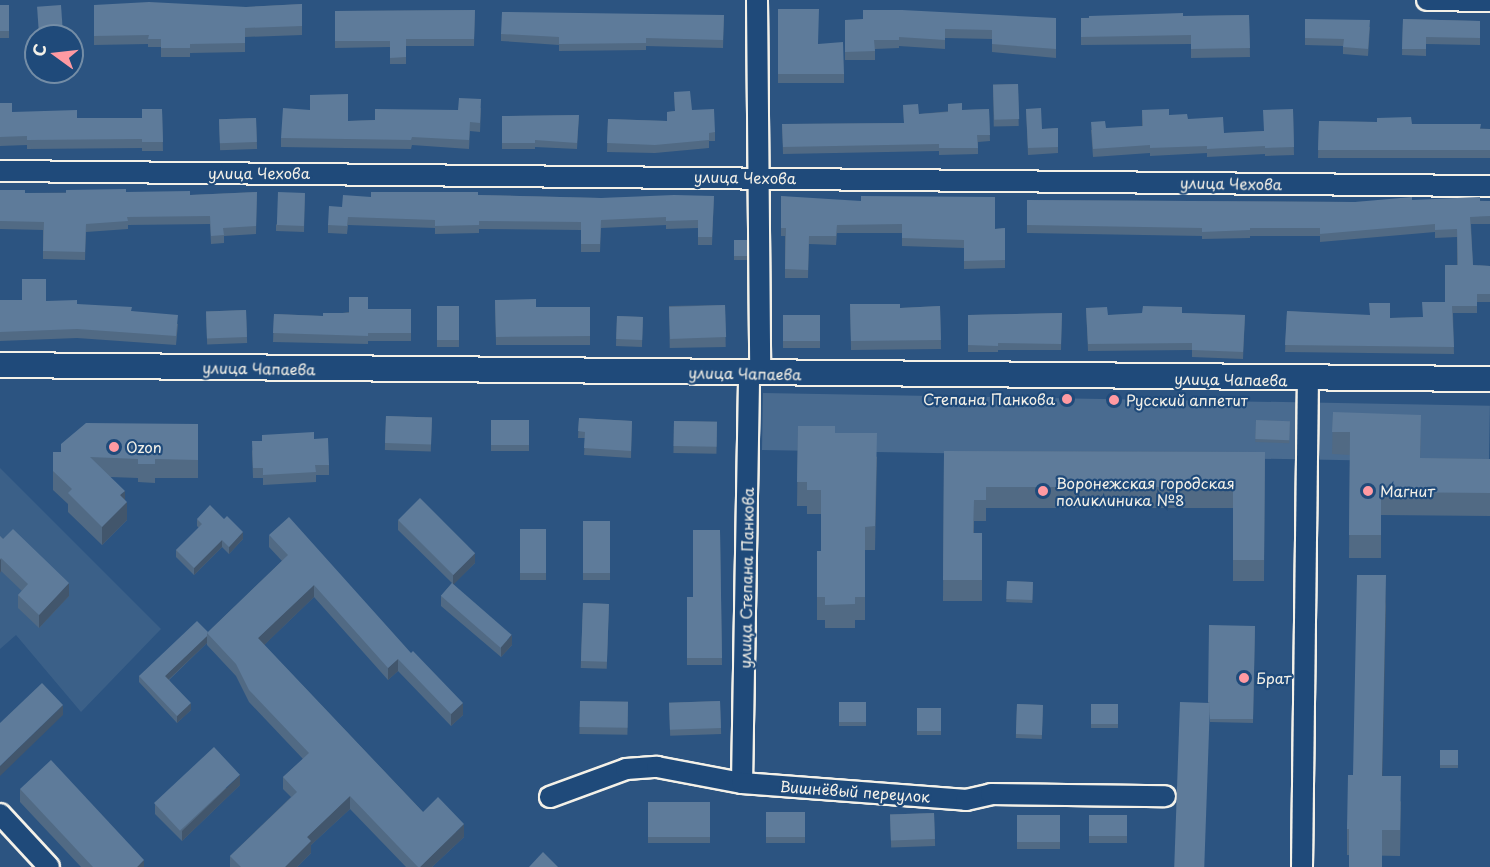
<!DOCTYPE html>
<html>
<head>
<meta charset="utf-8">
<style>
	body { margin:0 }
	#map { position:relative; width:1490px; height:867px; overflow:hidden; background:#2c5481; font-family:"Playpen Sans",sans-serif }
	div>[style] { position:absolute }
	[style*='--x'] { left:calc(var(--x)*1px); top:calc(var(--y)*1px); width:calc(var(--w)*1px); rotate:calc(var(--a)*1deg) }
	.built>* { inset:0; background:#3b6088 }
	.green>* { inset:0; background:#496b90; transform-origin:0 0 }
	.roads { filter:drop-shadow(2px 0 #f4f1e8) drop-shadow(-2px 0 #f4f1e8) drop-shadow(0 2px #f4f1e8) drop-shadow(0 -2px #f4f1e8) }
	.minor>* { height:20px; margin:-10px; padding:0 10px; transform-origin:10px; border-radius:10px; background:#1f4a7a }
	.tertiary>* { height:24px; margin:-12px; padding:0 12px; transform-origin:12px; border-radius:12px; background:#1f4a7a }
	.wall>* { inset:0; background:#516a84; transform-origin:0 0 }
	.shaded-wall>* { inset:0; background:#42566c }
	.building>* { inset:0; background:#5e7b9a; transform-origin:0 0 }
	.dots>* { width:16px; height:16px; translate:-50% -50%; box-sizing:border-box; border:3px solid #1f4a7a; border-radius:50% }
	span { translate:-50% -50%; white-space:nowrap; text-align:center; line-height:1.15; -webkit-text-stroke:4.5px #1f4a7a; paint-order:stroke }
	.street-label { font-size:15px; color:#f4f1e8 }
	.poi-label { font-size:15px; color:#f4f1e8 }
	.right { translate:-100% -50%; text-align:right }
	.left { translate:0 -50%; text-align:left }
	.north { position:absolute; left:24px; top:24px; width:60px; height:60px; box-sizing:border-box; background:#1f4a7a; border:2px solid #748da6; border-radius:50%; rotate:285deg; font-size:16px; font-weight:700; line-height:24px; text-align:center; color:#f4f1e8 }
	.north::after { content:''; display:block; margin:auto; width:21px; height:27px; background:#ff9aa2; clip-path:polygon(50% 0,100% 100%,50% 72%,0 100%) }
</style>
</head>
<body>
<div id="map">
	<div class="built">
		<i style="clip-path:polygon(0 468px,161px 629px,81px 712px,16px 635px,0 649px)"></i>
	</div>
	<div class="green">
		<i style="left:763px;top:393px;width:727px;height:57px;rotate:1deg"></i>
	</div>
	<div class="roads">
		<div class="minor">
			<i style="--x:757;--y:0;--w:373;--a:89.5"></i>
			<i style="--x:1427;--y:0;--w:63;--a:0.9"></i>
			<i style="--x:0;--y:171;--w:1490;--a:0.58"></i>
			<i style="--x:742;--y:783;--w:410;--a:-89"></i>
			<i style="--x:550;--y:797;--w:81;--a:-20.2"></i>
			<i style="--x:626;--y:769;--w:31;--a:-4"></i>
			<i style="--x:657;--y:767;--w:86;--a:10.7"></i>
			<i style="--x:742;--y:783;--w:225;--a:4.3"></i>
			<i style="--x:966;--y:800;--w:26;--a:-13"></i>
			<i style="--x:991;--y:794;--w:174;--a:0.7"></i>
			<i style="--x:0;--y:814;--w:72;--a:47.2"></i>
			<i style="--x:1302;--y:867;--w:487;--a:-89.3"></i>
		</div>
		<div class="tertiary">
			<i style="--x:0;--y:365;--w:1490;--a:0.54"></i>
		</div>
	</div>
	<div class="wall">
		<i style="clip-path:polygon(302px 4px,302px 35px,245px 37px,245px 52px,190px 53px,190px 57px,161px 57px,161px 47px,148px 47px,148px 44px,94px 45px,94px 5px,246px 7px)"></i>
		<i style="left:0;top:5px;width:9px;height:33px"></i>
		<i style="clip-path:polygon(778px 9px,818px 44px,844px 74px,844px 83px,778px 83px)"></i>
		<i style="clip-path:polygon(475px 10px,474px 46px,406px 46px,406px 64px,390px 64px,390px 47px,335px 48px,335px 11px)"></i>
		<i style="clip-path:polygon(724px 15px,723px 48px,646px 46px,646px 50px,559px 51px,559px 45px,501px 41px,501px 34px)"></i>
		<i style="clip-path:polygon(1249px 15px,1250px 57px,1191px 58px,1191px 44px,1081px 45px,1081px 18px)"></i>
		<i style="clip-path:polygon(1056px 18px,1056px 58px,992px 52px,992px 39px,945px 38px,945px 49px,899px 46px,899px 48px,875px 49px,875px 60px,845px 60px,845px 20px)"></i>
		<i style="clip-path:polygon(1305px 19px,1370px 27px,1368px 56px,1343px 54px,1343px 46px,1305px 45px)"></i>
		<i style="clip-path:polygon(1403px 19px,1480px 21px,1480px 45px,1426px 44px,1426px 56px,1402px 55px)"></i>
		<i style="left:1018px;top:84px;width:42px;height:25px;rotate:89deg"></i>
		<i style="clip-path:polygon(674px 92px,692px 110px,715px 132px,715px 141px,709px 141px,709px 148px,655px 153px,607px 152px,608px 119px,667px 121px,667px 112px,675px 111px)"></i>
		<i style="clip-path:polygon(0 103px,12px 112px,77px 118px,142px 118px,162px 109px,163px 151px,142px 151px,142px 148px,27px 149px,27px 145px,0 146px)"></i>
		<i style="clip-path:polygon(903px 105px,919px 114px,962px 110px,989px 109px,990px 141px,978px 142px,978px 154px,939px 155px,939px 151px,783px 154px,782px 124px,904px 123px)"></i>
		<i style="clip-path:polygon(481px 108px,480px 132px,470px 131px,469px 149px,412px 145px,411px 149px,281px 147px,281px 138px,348px 121px,375px 120px)"></i>
		<i style="clip-path:polygon(1026px 109px,1042px 129px,1058px 128px,1058px 153px,1028px 155px)"></i>
		<i style="clip-path:polygon(1293px 109px,1294px 155px,1265px 156px,1265px 154px,1207px 157px,1207px 153px,1150px 156px,1150px 153px,1093px 157px,1091px 130px,1142px 126px,1142px 110px,1188px 119px,1224px 133px,1264px 131px)"></i>
		<i style="clip-path:polygon(579px 115px,577px 149px,535px 147px,535px 149px,502px 149px,502px 116px)"></i>
		<i style="left:256px;top:118px;width:31px;height:37px;rotate:88deg"></i>
		<i style="clip-path:polygon(1319px 121px,1377px 122px,1490px 129px,1490px 158px,1318px 158px)"></i>
		<i style="clip-path:polygon(0 190px,25px 193px,126px 192px,190px 195px,257px 192px,256px 234px,224px 236px,224px 243px,211px 244px,210px 224px,128px 225px,128px 229px,86px 232px,85px 260px,43px 259px,43px 230px,0 229px)"></i>
		<i style="clip-path:polygon(305px 193px,304px 232px,276px 231px,276px 225px)"></i>
		<i style="clip-path:polygon(478px 195px,601px 198px,714px 196px,712px 245px,698px 245px,698px 228px,666px 229px,666px 225px,601px 228px,600px 252px,581px 252px,581px 230px,479px 229px,479px 233px,435px 234px,435px 228px,348px 225px,347px 234px,328px 233px,328px 225px,342px 207px,371px 197px)"></i>
		<i style="clip-path:polygon(781px 196px,995px 229px,1005px 228px,1005px 268px,964px 269px,964px 248px,902px 246px,902px 233px,837px 233px,836px 245px,809px 244px,808px 278px,785px 278px,785px 236px,781px 236px)"></i>
		<i style="clip-path:polygon(1027px 200px,1355px 202px,1412px 200px,1490px 201px,1490px 224px,1471px 224px,1473px 265px,1490px 266px,1490px 302px,1477px 302px,1477px 313px,1453px 313px,1454px 354px,1285px 352px,1287px 311px,1390px 318px,1423px 317px,1445px 302px,1457px 265px,1457px 237px,1435px 238px,1435px 232px,1320px 242px,1320px 236px,1250px 236px,1250px 238px,1202px 239px,1202px 236px,1027px 233px)"></i>
		<i style="left:747px;top:240px;width:20px;height:13px;rotate:90deg"></i>
		<i style="clip-path:polygon(0 300px,46px 301px,131px 311px,178px 324px,176px 345px,77px 338px,0 341px)"></i>
		<i style="clip-path:polygon(495px 300px,536px 307px,590px 307px,590px 345px,496px 345px)"></i>
		<i style="clip-path:polygon(850px 304px,900px 308px,940px 306px,941px 349px,851px 350px)"></i>
		<i style="left:725px;top:305px;width:42px;height:56px;rotate:89deg"></i>
		<i style="left:459px;top:306px;width:41px;height:22px;rotate:90deg"></i>
		<i style="clip-path:polygon(1086px 308px,1108px 315px,1182px 313px,1245px 315px,1243px 359px,1192px 357px,1192px 350px,1088px 351px)"></i>
		<i style="clip-path:polygon(368px 309px,411px 309px,411px 341px,368px 341px,368px 344px,273px 342px,274px 314px,323px 316px)"></i>
		<i style="left:246px;top:310px;width:33px;height:40px;rotate:88deg"></i>
		<i style="clip-path:polygon(1062px 313px,1061px 350px,998px 350px,998px 352px,968px 352px,968px 315px)"></i>
		<i style="left:783px;top:315px;width:37px;height:33px"></i>
		<i style="left:617px;top:316px;width:26px;height:30px;rotate:2deg"></i>
		<i style="clip-path:polygon(1333px 412px,1421px 438px,1420px 458px,1490px 459px,1490px 516px,1381px 515px,1381px 558px,1349px 558px,1350px 455px,1332px 454px)"></i>
		<i style="left:386px;top:416px;width:46px;height:34px;rotate:2deg"></i>
		<i style="clip-path:polygon(579px 418px,632px 421px,631px 458px,584px 455px,585px 438px,578px 438px)"></i>
		<i style="left:491px;top:420px;width:38px;height:31px"></i>
		<i style="left:1256px;top:420px;width:34px;height:22px;rotate:2deg"></i>
		<i style="left:674px;top:421px;width:43px;height:32px;rotate:1deg"></i>
		<i style="clip-path:polygon(198px 424px,198px 478px,155px 478px,155px 483px,138px 482px,138px 478px,110px 477px,125px 500px,127px 520px,102px 545px,68px 512px,68px 504px,53px 490px,53px 452px,61px 452px)"></i>
		<i style="clip-path:polygon(798px 426px,835px 433px,877px 457px,875px 550px,865px 550px,865px 620px,855px 620px,855px 628px,825px 628px,825px 620px,817px 620px,817px 551px,821px 551px,821px 514px,807px 514px,807px 506px,797px 506px)"></i>
		<i style="clip-path:polygon(314px 439px,329px 465px,329px 475px,316px 475px,316px 482px,263px 485px,263px 478px,253px 478px,252px 451px,262px 441px)"></i>
		<i style="clip-path:polygon(944px 451px,1265px 452px,1264px 581px,1233px 581px,1233px 508px,986px 508px,986px 521px,974px 521px,974px 533px,982px 533px,982px 601px,943px 601px)"></i>
		<i style="clip-path:polygon(197px 519px,243px 539px,229px 554px,222px 547px,194px 575px,176px 557px,176px 550px,199px 528px,197px 526px)"></i>
		<i style="clip-path:polygon(398px 520px,475px 563px,453px 584px,512px 645px,501px 657px,441px 606px,441px 596px,452px 583px,398px 530px)"></i>
		<i style="left:583px;top:521px;width:27px;height:59px"></i>
		<i style="left:520px;top:529px;width:26px;height:51px"></i>
		<i style="clip-path:polygon(720px 530px,722px 665px,687px 665px,687px 597px,693px 597px)"></i>
		<i style="clip-path:polygon(269px 535px,463px 715px,451px 726px,398px 671px,388px 680px,314px 597px,264px 645px,423px 812px,464px 837px,432px 867px,406px 867px,350px 809px,311px 845px,311px 853px,297px 867px,230px 867px,230px 856px,291px 797px,283px 789px,283px 777px,303px 759px,249px 702px,236px 676px,207px 645px,207px 643px,169px 680px,191px 710px,177px 723px,139px 682px,139px 676px,208px 632px,282px 561px,269px 547px)"></i>
		<i style="clip-path:polygon(0 536px,69px 596px,39px 628px,18px 608px,18px 595px,22px 591px,1px 571px,0 573px)"></i>
		<i style="left:1007px;top:581px;width:26px;height:21px;rotate:2deg"></i>
		<i style="clip-path:polygon(1386px 601px,1382px 776px,1401px 802px,1400px 856px,1347px 855px,1347px 829px,1353px 775px)"></i>
		<i style="left:583px;top:603px;width:26px;height:65px;rotate:2deg"></i>
		<i style="clip-path:polygon(1255px 626px,1253px 723px,1210px 722px,1208px 702px)"></i>
		<i style="left:580px;top:701px;width:48px;height:33px;rotate:1deg"></i>
		<i style="left:720px;top:701px;width:33px;height:51px;rotate:88deg"></i>
		<i style="clip-path:polygon(839px 703px,866px 722px,866px 726px,839px 726px)"></i>
		<i style="left:1017px;top:704px;width:26px;height:34px;rotate:2deg"></i>
		<i style="left:1091px;top:704px;width:27px;height:24px"></i>
		<i style="left:917px;top:708px;width:24px;height:27px"></i>
		<i style="left:1440px;top:750px;width:18px;height:18px"></i>
		<i style="clip-path:polygon(240px 785px,182px 841px,155px 814px,155px 804px)"></i>
		<i style="clip-path:polygon(20px 789px,144px 867px,81px 867px,20px 802px)"></i>
		<i style="left:710px;top:802px;width:41px;height:62px;rotate:90deg"></i>
		<i style="left:766px;top:812px;width:39px;height:31px"></i>
		<i style="left:934px;top:813px;width:33px;height:44px;rotate:88deg"></i>
		<i style="left:1060px;top:815px;width:34px;height:43px;rotate:90deg"></i>
		<i style="left:1127px;top:815px;width:28px;height:38px;rotate:90deg"></i>
	</div>
	<div class="shaded-wall">
		<i style="clip-path:polygon(125px 491px,125px 503px,127px 502px,127px 520px,102px 545px,102px 527px,120px 495px)"></i>
		<i style="clip-path:polygon(243px 532px,243px 539px,229px 554px,229px 547px)"></i>
		<i style="clip-path:polygon(222px 540px,222px 547px,194px 575px,194px 568px)"></i>
		<i style="clip-path:polygon(475px 553px,475px 563px,453px 585px,453px 575px)"></i>
		<i style="clip-path:polygon(1px 558px,1px 571px,0 573px,0 560px)"></i>
		<i style="clip-path:polygon(1386px 575px,1386px 601px,1382px 802px,1382px 776px)"></i>
		<i style="clip-path:polygon(69px 583px,69px 596px,39px 628px,39px 615px)"></i>
		<i style="clip-path:polygon(314px 585px,314px 597px,258px 651px,258px 638px)"></i>
		<i style="clip-path:polygon(512px 635px,512px 645px,501px 657px,501px 647px)"></i>
		<i style="clip-path:polygon(207px 636px,207px 643px,165px 683px,165px 676px)"></i>
		<i style="clip-path:polygon(398px 659px,398px 671px,388px 680px,388px 668px)"></i>
		<i style="clip-path:polygon(191px 703px,191px 710px,177px 723px,177px 716px)"></i>
		<i style="clip-path:polygon(463px 703px,463px 715px,451px 726px,451px 714px)"></i>
		<i style="clip-path:polygon(63px 705px,63px 715px,0 776px,0 766px)"></i>
		<i style="clip-path:polygon(240px 775px,240px 785px,182px 841px,182px 831px)"></i>
		<i style="clip-path:polygon(350px 796px,350px 809px,311px 845px,311px 853px,297px 867px,285px 867px,307px 837px)"></i>
		<i style="clip-path:polygon(464px 824px,464px 837px,432px 867px,420px 867px)"></i>
		<i style="clip-path:polygon(144px 860px,144px 867px,137px 867px)"></i>
	</div>
	<div class="building">
		<i style="clip-path:polygon(149px 2px,246px 7px,302px 4px,302px 26px,245px 28px,245px 43px,190px 44px,190px 48px,161px 48px,161px 39px,148px 39px,149px 35px,94px 36px,94px 5px)"></i>
		<i style="left:0;top:5px;width:9px;height:26px"></i>
		<i style="left:61px;top:5px;width:31px;height:24px;rotate:86deg"></i>
		<i style="clip-path:polygon(778px 9px,819px 9px,818px 44px,843px 42px,844px 74px,778px 74px)"></i>
		<i style="clip-path:polygon(475px 10px,474px 39px,406px 39px,406px 57px,390px 58px,390px 41px,335px 41px,335px 11px)"></i>
		<i style="clip-path:polygon(863px 10px,902px 10px,1056px 18px,1056px 49px,992px 44px,992px 30px,945px 29px,945px 40px,899px 37px,899px 40px,874px 40px,875px 51px,845px 52px,845px 20px,863px 19px)"></i>
		<i style="clip-path:polygon(502px 12px,724px 15px,723px 40px,646px 38px,646px 43px,559px 44px,559px 37px,501px 34px)"></i>
		<i style="clip-path:polygon(1183px 13px,1183px 16px,1249px 15px,1250px 48px,1191px 49px,1191px 35px,1081px 37px,1081px 18px,1089px 18px,1089px 16px)"></i>
		<i style="clip-path:polygon(1305px 19px,1370px 20px,1368px 49px,1343px 47px,1344px 39px,1305px 38px)"></i>
		<i style="clip-path:polygon(1403px 19px,1480px 21px,1480px 38px,1426px 37px,1426px 49px,1402px 49px)"></i>
		<i style="left:1018px;top:84px;width:35px;height:25px;rotate:88deg"></i>
		<i style="clip-path:polygon(690px 91px,692px 110px,714px 109px,715px 132px,709px 133px,709px 140px,655px 145px,607px 143px,608px 119px,667px 121px,667px 112px,675px 111px,674px 92px)"></i>
		<i style="clip-path:polygon(348px 94px,348px 121px,375px 120px,375px 109px,458px 110px,459px 98px,481px 99px,480px 123px,470px 122px,469px 140px,412px 137px,411px 140px,281px 138px,283px 108px,310px 110px,310px 95px)"></i>
		<i style="clip-path:polygon(0 103px,12px 103px,12px 112px,77px 110px,77px 118px,142px 118px,142px 109px,162px 109px,163px 142px,142px 142px,142px 139px,27px 140px,27px 136px,0 137px)"></i>
		<i style="clip-path:polygon(962px 103px,962px 110px,989px 109px,990px 135px,977px 135px,978px 148px,939px 148px,939px 144px,783px 147px,782px 124px,904px 123px,903px 105px,918px 104px,919px 114px,948px 112px,948px 104px)"></i>
		<i style="clip-path:polygon(1041px 108px,1042px 129px,1058px 128px,1058px 147px,1028px 148px,1026px 109px)"></i>
		<i style="clip-path:polygon(1169px 109px,1169px 115px,1187px 114px,1188px 119px,1223px 117px,1224px 133px,1264px 131px,1263px 110px,1293px 109px,1294px 147px,1265px 148px,1265px 146px,1207px 149px,1207px 146px,1150px 148px,1150px 145px,1093px 149px,1091px 122px,1105px 121px,1106px 128px,1143px 126px,1142px 110px)"></i>
		<i style="clip-path:polygon(579px 115px,577px 143px,535px 140px,535px 143px,502px 143px,502px 116px)"></i>
		<i style="clip-path:polygon(1411px 117px,1412px 124px,1481px 124px,1480px 129px,1490px 129px,1490px 150px,1318px 150px,1319px 121px,1377px 122px,1377px 118px)"></i>
		<i style="left:256px;top:118px;width:24px;height:37px;rotate:88deg"></i>
		<i style="clip-path:polygon(126px 189px,126px 192px,190px 191px,190px 195px,257px 192px,256px 226px,223px 228px,224px 235px,211px 236px,210px 216px,127px 217px,128px 221px,86px 224px,85px 252px,43px 251px,44px 222px,0 221px,0 190px,25px 190px,25px 193px,66px 193px,66px 190px)"></i>
		<i style="left:278px;top:192px;width:27px;height:33px;rotate:2deg"></i>
		<i style="clip-path:polygon(371px 192px,478px 192px,478px 195px,601px 198px,674px 195px,714px 196px,712px 237px,698px 237px,698px 220px,666px 221px,666px 217px,601px 220px,600px 244px,581px 244px,581px 222px,479px 221px,479px 225px,435px 226px,435px 220px,348px 217px,347px 226px,328px 225px,329px 206px,342px 207px,343px 195px,371px 197px)"></i>
		<i style="clip-path:polygon(781px 196px,861px 201px,861px 196px,995px 197px,995px 229px,1005px 228px,1005px 260px,964px 261px,964px 240px,902px 238px,902px 224px,837px 225px,836px 236px,809px 236px,808px 270px,785px 269px,786px 228px,781px 228px)"></i>
		<i style="clip-path:polygon(1412px 197px,1412px 200px,1480px 197px,1480px 201px,1490px 201px,1490px 216px,1470px 217px,1473px 265px,1490px 266px,1490px 294px,1477px 294px,1477px 306px,1452px 306px,1454px 347px,1285px 345px,1287px 311px,1370px 315px,1369px 303px,1390px 303px,1390px 318px,1423px 317px,1422px 302px,1445px 302px,1445px 265px,1458px 265px,1457px 229px,1435px 230px,1435px 224px,1320px 234px,1320px 228px,1250px 228px,1250px 230px,1202px 232px,1202px 228px,1027px 225px,1027px 200px,1355px 202px)"></i>
		<i style="left:747px;top:240px;width:16px;height:13px;rotate:90deg"></i>
		<i style="clip-path:polygon(22px 279px,46px 279px,46px 301px,77px 300px,77px 304px,132px 307px,131px 311px,178px 315px,176px 336px,77px 329px,0 332px,0 300px,22px 300px)"></i>
		<i style="clip-path:polygon(349px 297px,368px 297px,368px 309px,411px 309px,411px 333px,368px 333px,368px 336px,273px 333px,274px 314px,323px 316px,323px 313px,349px 313px)"></i>
		<i style="clip-path:polygon(536px 299px,536px 307px,590px 307px,590px 336px,496px 337px,495px 300px)"></i>
		<i style="clip-path:polygon(850px 304px,900px 304px,900px 308px,940px 306px,941px 340px,851px 341px)"></i>
		<i style="left:725px;top:305px;width:32px;height:56px;rotate:88deg"></i>
		<i style="left:459px;top:306px;width:34px;height:22px;rotate:90deg"></i>
		<i style="clip-path:polygon(1143px 306px,1182px 307px,1182px 313px,1245px 315px,1243px 352px,1192px 350px,1192px 343px,1088px 344px,1086px 308px,1107px 307px,1108px 315px,1142px 313px)"></i>
		<i style="left:246px;top:310px;width:27px;height:40px;rotate:88deg"></i>
		<i style="clip-path:polygon(1062px 313px,1061px 344px,998px 343px,998px 346px,968px 345px,968px 315px)"></i>
		<i style="left:783px;top:315px;width:37px;height:26px"></i>
		<i style="left:617px;top:316px;width:26px;height:23px;rotate:2deg"></i>
		<i style="clip-path:polygon(1333px 412px,1421px 415px,1420px 458px,1490px 459px,1490px 493px,1381px 492px,1381px 535px,1349px 535px,1350px 432px,1332px 432px)"></i>
		<i style="left:386px;top:416px;width:46px;height:27px;rotate:2deg"></i>
		<i style="clip-path:polygon(579px 418px,632px 421px,631px 451px,584px 448px,585px 432px,578px 431px)"></i>
		<i style="left:491px;top:420px;width:38px;height:25px"></i>
		<i style="left:1256px;top:420px;width:34px;height:19px;rotate:2deg"></i>
		<i style="left:674px;top:421px;width:43px;height:25px;rotate:1deg"></i>
		<i style="clip-path:polygon(86px 423px,198px 424px,198px 460px,155px 459px,155px 464px,138px 464px,138px 459px,90px 457px,125px 491px,120px 495px,127px 502px,102px 527px,68px 493px,72px 489px,53px 471px,53px 452px,61px 452px,61px 444px)"></i>
		<i style="clip-path:polygon(798px 426px,835px 426px,835px 433px,877px 433px,875px 526px,865px 527px,865px 597px,855px 597px,855px 604px,825px 605px,825px 597px,817px 597px,817px 551px,821px 551px,821px 490px,807px 490px,807px 482px,797px 482px)"></i>
		<i style="clip-path:polygon(314px 432px,314px 439px,328px 438px,329px 465px,315px 465px,316px 472px,263px 475px,263px 468px,253px 468px,252px 441px,262px 441px,262px 435px)"></i>
		<i style="clip-path:polygon(944px 451px,1265px 452px,1264px 560px,1233px 560px,1233px 487px,986px 487px,986px 500px,974px 500px,973px 533px,982px 533px,982px 580px,943px 580px)"></i>
		<i style="left:420px;top:498px;width:78px;height:31px;rotate:45deg"></i>
		<i style="clip-path:polygon(210px 505px,224px 519px,227px 516px,243px 532px,229px 547px,222px 540px,194px 568px,176px 550px,202px 524px,197px 519px)"></i>
		<i style="clip-path:polygon(289px 517px,411px 653px,413px 651px,463px 703px,451px 714px,398px 659px,388px 668px,314px 585px,258px 638px,423px 812px,438px 797px,464px 824px,420px 867px,418px 867px,350px 796px,307px 837px,311px 841px,285px 867px,241px 867px,230px 856px,297px 792px,283px 777px,309px 753px,249px 690px,236px 664px,207px 633px,288px 555px,269px 535px)"></i>
		<i style="left:583px;top:521px;width:27px;height:52px"></i>
		<i style="clip-path:polygon(13px 529px,69px 583px,39px 615px,18px 595px,28px 584px,1px 558px,0 560px,0 536px,3px 539px)"></i>
		<i style="left:520px;top:529px;width:26px;height:44px"></i>
		<i style="clip-path:polygon(693px 530px,720px 530px,722px 658px,687px 658px,687px 597px,693px 597px)"></i>
		<i style="clip-path:polygon(1357px 575px,1386px 575px,1382px 776px,1401px 776px,1400px 830px,1382px 830px,1382px 867px,1349px 867px,1349px 829px,1347px 829px,1348px 775px,1353px 775px)"></i>
		<i style="left:1007px;top:581px;width:26px;height:18px;rotate:2deg"></i>
		<i style="left:452px;top:583px;width:79px;height:17px;rotate:41deg"></i>
		<i style="left:583px;top:603px;width:26px;height:58px;rotate:2deg"></i>
		<i style="clip-path:polygon(197px 621px,208px 632px,207px 633px,207px 636px,165px 676px,191px 703px,177px 716px,139px 676px)"></i>
		<i style="clip-path:polygon(1209px 625px,1255px 626px,1253px 719px,1210px 719px,1210px 703px,1208px 702px)"></i>
		<i style="clip-path:polygon(42px 683px,63px 705px,0 766px,0 723px)"></i>
		<i style="left:580px;top:701px;width:48px;height:26px;rotate:1deg"></i>
		<i style="left:720px;top:701px;width:27px;height:51px;rotate:88deg"></i>
		<i style="left:866px;top:702px;width:20px;height:27px;rotate:90deg"></i>
		<i style="left:1180px;top:702px;width:30px;height:165px;rotate:2deg"></i>
		<i style="left:1017px;top:704px;width:26px;height:30px;rotate:2deg"></i>
		<i style="left:1091px;top:704px;width:27px;height:20px"></i>
		<i style="left:917px;top:708px;width:24px;height:23px"></i>
		<i style="left:214px;top:747px;width:38px;height:82px;rotate:47deg"></i>
		<i style="left:1440px;top:750px;width:18px;height:15px"></i>
		<i style="clip-path:polygon(51px 760px,144px 860px,137px 867px,93px 867px,20px 789px)"></i>
		<i style="left:710px;top:802px;width:35px;height:62px;rotate:90deg"></i>
		<i style="left:766px;top:812px;width:39px;height:25px"></i>
		<i style="left:934px;top:813px;width:26px;height:44px;rotate:88deg"></i>
		<i style="left:1060px;top:815px;width:27px;height:43px;rotate:90deg"></i>
		<i style="left:1127px;top:815px;width:21px;height:38px;rotate:90deg"></i>
		<i style="clip-path:polygon(543px 852px,558px 867px,529px 867px)"></i>
	</div>
	<div class="dots">
		<i style="left:1067px;top:399px;background:#ff9aa2"></i>
		<i style="left:1114px;top:400px;background:#ff9aa2"></i>
		<i style="left:114px;top:447px;background:#ff9aa2"></i>
		<i style="left:1043px;top:491px;background:#ff9aa2"></i>
		<i style="left:1368px;top:491px;background:#ff9aa2"></i>
		<i style="left:1244px;top:678px;background:#ff9aa2"></i>
	</div>
	<div class="street-label">
		<span style="left:259px;top:173px">улица Чехова</span>
		<span style="left:745px;top:177px;rotate:1deg">улица Чехова</span>
		<span style="left:1231px;top:183px;rotate:1deg">улица Чехова</span>
		<span style="left:259px;top:368px;rotate:1deg">улица Чапаева</span>
		<span style="left:745px;top:373px;rotate:1deg">улица Чапаева</span>
		<span style="left:1231px;top:379px;rotate:1deg">улица Чапаева</span>
		<span style="left:746px;top:578px;rotate:-89deg">улица Степана Панкова</span>
		<span style="left:855px;top:791px;rotate:4deg">Вишнёвый переулок</span>
	</div>
	<div class="poi-label">
		<span class="right" style="left:1055px;top:399px">Степана Панкова</span>
		<span class="left" style="left:1126px;top:400px">Русский аппетит</span>
		<span class="left" style="left:126px;top:447px">Ozon</span>
		<span class="left" style="left:1056px;top:491px">Воронежская городская<br>поликлиника №8</span>
		<span class="left" style="left:1380px;top:491px">Магнит</span>
		<span class="left" style="left:1256px;top:678px">Брат</span>
	</div>
	<div class="north">С</div>
</div>
</body>
</html>
